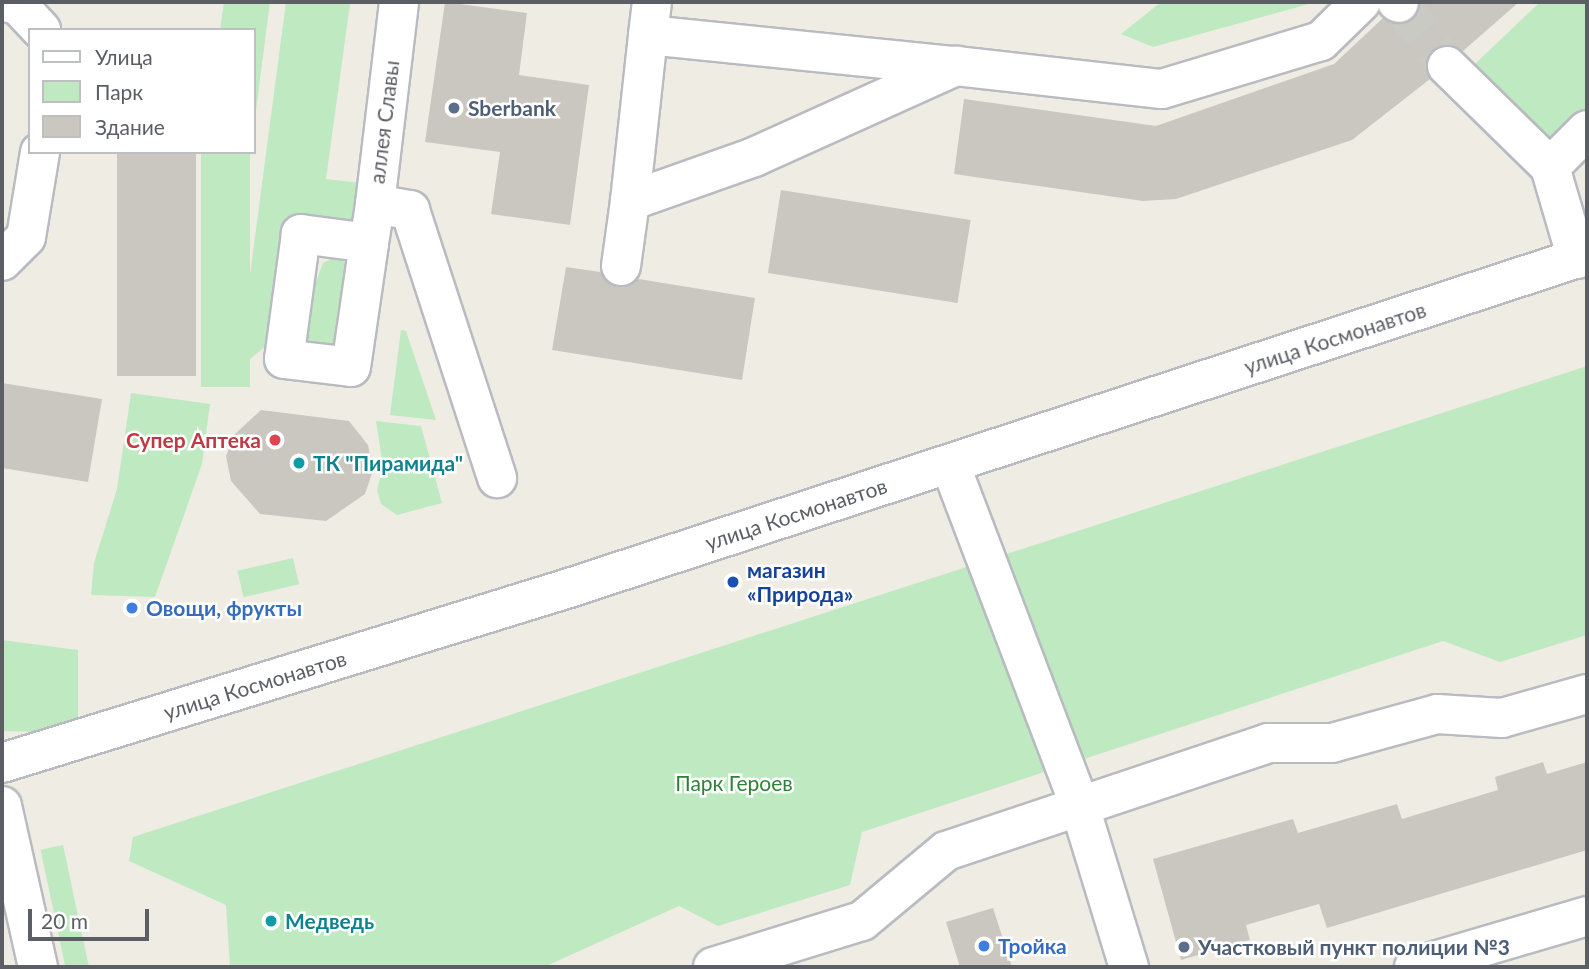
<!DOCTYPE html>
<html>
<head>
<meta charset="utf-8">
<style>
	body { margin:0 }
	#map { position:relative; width:1589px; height:969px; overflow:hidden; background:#efede3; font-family:Lato,sans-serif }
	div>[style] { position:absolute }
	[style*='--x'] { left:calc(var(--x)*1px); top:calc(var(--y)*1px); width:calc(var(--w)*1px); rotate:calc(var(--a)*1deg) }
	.green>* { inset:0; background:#bee9c1; transform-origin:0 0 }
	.building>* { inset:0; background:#cac7c0; transform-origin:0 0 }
	.minor-tunnel>* { height:38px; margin-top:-19px; transform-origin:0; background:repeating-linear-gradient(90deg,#cacac4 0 38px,transparent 0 57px) }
	.roads { filter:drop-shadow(2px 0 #b8bbc0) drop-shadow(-2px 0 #b8bbc0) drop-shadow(0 2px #b8bbc0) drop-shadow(0 -2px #b8bbc0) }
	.minor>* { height:38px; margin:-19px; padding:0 19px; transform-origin:19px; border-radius:19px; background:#fff }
	.dots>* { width:19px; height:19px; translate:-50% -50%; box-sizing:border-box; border:4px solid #fff; border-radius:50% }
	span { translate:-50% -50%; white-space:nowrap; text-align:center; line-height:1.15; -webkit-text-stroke:5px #fff; paint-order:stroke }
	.service-label { font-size:21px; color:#4e5e75; font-weight:700 }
	.left { translate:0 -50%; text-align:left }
	.street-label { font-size:21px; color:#5b5f65 }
	.health-label { font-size:21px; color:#be3a42; font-weight:700 }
	.right { translate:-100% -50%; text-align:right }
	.culture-label { font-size:21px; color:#0d838f; font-weight:700 }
	.transit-label { font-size:21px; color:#164399; font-weight:700 }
	.shop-label { font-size:21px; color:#366cbe; font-weight:700 }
	.park-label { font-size:21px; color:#2e8238 }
	.frame { position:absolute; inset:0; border:4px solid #5b5f65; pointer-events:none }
	.legend { position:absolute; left:28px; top:28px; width:228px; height:126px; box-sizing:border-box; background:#fff; border:2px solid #bdbfc1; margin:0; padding:9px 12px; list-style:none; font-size:21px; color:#5b5f65 }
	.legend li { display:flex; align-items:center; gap:14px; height:35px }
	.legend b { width:35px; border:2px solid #bdbfc1 }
	.scale { position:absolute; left:28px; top:909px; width:121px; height:32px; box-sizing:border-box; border:4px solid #5b5f65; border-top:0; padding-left:9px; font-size:21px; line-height:24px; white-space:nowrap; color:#5b5f65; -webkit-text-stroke:5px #fff; paint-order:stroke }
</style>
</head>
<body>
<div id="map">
	<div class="green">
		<i style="clip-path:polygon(224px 2px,270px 2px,254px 126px,254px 30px,220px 30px)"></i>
		<i style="clip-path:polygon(286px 2px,350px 4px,326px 179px,370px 184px,364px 235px,294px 227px,279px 335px,250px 359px,239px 358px)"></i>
		<i style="clip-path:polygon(1161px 2px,1316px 2px,1153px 47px,1121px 34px)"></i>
		<i style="clip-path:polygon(1540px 2px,1587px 2px,1587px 110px,1552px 147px,1474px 65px)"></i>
		<i style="left:201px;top:152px;width:49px;height:235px"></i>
		<i style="clip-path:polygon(334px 257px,352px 265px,335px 348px,310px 345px,304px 338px,312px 292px,323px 263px)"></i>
		<i style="clip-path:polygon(401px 330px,406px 331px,436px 420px,390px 415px)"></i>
		<i style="clip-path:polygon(1587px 366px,1587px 635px,1500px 662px,1443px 641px,862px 832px,850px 885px,718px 926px,679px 906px,544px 967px,230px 967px,226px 905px,129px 861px,133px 837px)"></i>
		<i style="clip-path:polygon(131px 393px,210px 404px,202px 464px,155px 597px,91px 595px,94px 563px,117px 489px)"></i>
		<i style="clip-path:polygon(376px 421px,421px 426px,442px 503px,397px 515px,381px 504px,377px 490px,383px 467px)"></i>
		<i style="left:293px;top:558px;width:27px;height:57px;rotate:77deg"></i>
		<i style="clip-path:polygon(2px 640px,78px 650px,78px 727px,47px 732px,2px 731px)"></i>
		<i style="left:63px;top:845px;width:125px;height:23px;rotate:78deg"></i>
	</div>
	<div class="building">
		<i style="clip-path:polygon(445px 2px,527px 13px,519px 75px,589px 85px,570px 225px,491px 214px,500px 152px,425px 142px)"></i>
		<i style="clip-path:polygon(1421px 2px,1519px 2px,1463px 51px,1452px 45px,1432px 50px,1426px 61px,1430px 79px,1352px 140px,1176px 199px,1143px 201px,954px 174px,964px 99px,1156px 126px,1334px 64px,1383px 18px,1400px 25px,1412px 21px)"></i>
		<i style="left:117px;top:152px;width:79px;height:224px"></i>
		<i style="left:781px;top:190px;width:192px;height:84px;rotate:9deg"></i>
		<i style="clip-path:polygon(566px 267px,600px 272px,617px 287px,639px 279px,755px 298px,742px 380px,552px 350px)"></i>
		<i style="clip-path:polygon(2px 383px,102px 399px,88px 482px,2px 468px)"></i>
		<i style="clip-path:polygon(261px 410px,349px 421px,368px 445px,373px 470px,365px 494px,326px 521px,260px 514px,231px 481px,226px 456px,235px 434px)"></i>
		<i style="clip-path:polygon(1543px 762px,1547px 774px,1587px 762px,1587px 850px,1327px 928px,1319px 904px,1246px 925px,1250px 940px,1181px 960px,1153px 859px,1293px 819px,1298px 833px,1397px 804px,1402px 819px,1498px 790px,1495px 777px)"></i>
		<i style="clip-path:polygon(993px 908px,1012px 967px,960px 967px,946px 922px)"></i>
	</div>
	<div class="minor-tunnel">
		<i style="--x:1399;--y:3;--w:79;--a:52.7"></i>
	</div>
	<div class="roads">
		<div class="minor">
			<i style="--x:5;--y:2;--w:13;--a:13"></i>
			<i style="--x:18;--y:5;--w:34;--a:47"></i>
			<i style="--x:652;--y:2;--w:33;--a:97"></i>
			<i style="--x:648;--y:35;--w:308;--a:5.8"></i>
			<i style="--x:1397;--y:2;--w:2;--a:27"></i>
			<i style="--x:1447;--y:66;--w:144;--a:44.4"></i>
			<i style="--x:1550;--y:167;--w:96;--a:73.6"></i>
			<i style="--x:1550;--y:167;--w:52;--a:-45"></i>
			<i style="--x:630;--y:201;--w:167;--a:-83.8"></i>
			<i style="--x:375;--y:204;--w:36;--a:10"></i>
			<i style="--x:410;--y:210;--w:282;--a:72"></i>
			<i style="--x:369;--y:243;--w:69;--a:-172.5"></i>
			<i style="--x:301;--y:234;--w:126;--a:97.7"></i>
			<i style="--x:284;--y:359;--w:67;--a:6.8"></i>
			<i style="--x:351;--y:367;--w:125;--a:-81.7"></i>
			<i style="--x:369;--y:243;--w:39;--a:-81"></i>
			<i style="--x:375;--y:204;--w:203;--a:-83.2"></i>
			<i style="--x:2;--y:261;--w:34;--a:-45"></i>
			<i style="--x:26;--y:237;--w:86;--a:-80.6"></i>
			<i style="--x:621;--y:266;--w:66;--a:-82.1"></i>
			<i style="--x:630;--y:201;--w:132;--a:-19.5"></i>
			<i style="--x:754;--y:157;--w:222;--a:-24.3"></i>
			<i style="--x:956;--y:66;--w:207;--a:6.4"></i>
			<i style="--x:1162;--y:89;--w:166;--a:-16.8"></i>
			<i style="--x:1321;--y:41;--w:56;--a:-44.3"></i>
			<i style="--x:950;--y:464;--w:367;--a:69.2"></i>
			<i style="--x:1080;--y:807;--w:167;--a:73"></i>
			<i style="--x:2;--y:763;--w:593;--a:-17.15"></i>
			<i style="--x:569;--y:588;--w:1071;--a:-18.11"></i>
			<i style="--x:2;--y:806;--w:165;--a:77.4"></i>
			<i style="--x:713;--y:967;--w:156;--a:-17.2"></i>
			<i style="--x:862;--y:921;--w:109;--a:-39.8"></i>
			<i style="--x:946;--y:851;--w:340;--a:-18.5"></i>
			<i style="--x:1268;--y:743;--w:64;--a:0"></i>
			<i style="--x:1332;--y:743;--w:109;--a:-15.4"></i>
			<i style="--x:1437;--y:714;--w:65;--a:3.5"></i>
			<i style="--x:1502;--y:718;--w:88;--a:-15.8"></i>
			<i style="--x:1414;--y:967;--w:180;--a:-16.4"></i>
		</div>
	</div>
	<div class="dots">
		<i style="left:454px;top:108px;background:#5c6f8a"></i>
		<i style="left:275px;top:440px;background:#e0444e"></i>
		<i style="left:299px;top:463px;background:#0f9aa8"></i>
		<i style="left:733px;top:582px;background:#1a4fb4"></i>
		<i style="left:132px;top:608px;background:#3f7fe0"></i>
		<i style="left:271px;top:921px;background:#0f9aa8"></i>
		<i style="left:984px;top:946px;background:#3f7fe0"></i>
		<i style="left:1184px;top:947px;background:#5c6f8a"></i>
	</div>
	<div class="service-label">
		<span class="left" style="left:468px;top:108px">Sberbank</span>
		<span class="left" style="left:1198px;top:947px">Участковый пункт полиции №3</span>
	</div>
	<div class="street-label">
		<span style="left:384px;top:122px;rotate:-83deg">аллея Славы</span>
		<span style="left:1335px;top:338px;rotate:-18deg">улица Космонавтов</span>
		<span style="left:796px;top:514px;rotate:-18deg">улица Космонавтов</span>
		<span style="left:255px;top:685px;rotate:-17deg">улица Космонавтов</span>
	</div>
	<div class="health-label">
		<span class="right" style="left:261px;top:440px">Супер Аптека</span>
	</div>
	<div class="culture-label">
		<span class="left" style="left:313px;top:463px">ТК "Пирамида"</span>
		<span class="left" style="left:285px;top:921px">Медведь</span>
	</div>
	<div class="transit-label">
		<span class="left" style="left:747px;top:582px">магазин<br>«Природа»</span>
	</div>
	<div class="shop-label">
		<span class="left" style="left:146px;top:608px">Овощи, фрукты</span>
		<span class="left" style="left:998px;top:946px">Тройка</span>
	</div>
	<div class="park-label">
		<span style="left:734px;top:783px">Парк Героев</span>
	</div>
	<div class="frame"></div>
	<ul class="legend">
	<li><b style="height:9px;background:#fff"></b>Улица</li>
	<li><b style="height:19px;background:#bee9c1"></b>Парк</li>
	<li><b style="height:19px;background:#cac7c0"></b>Здание</li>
	</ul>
	<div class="scale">20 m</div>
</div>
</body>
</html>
